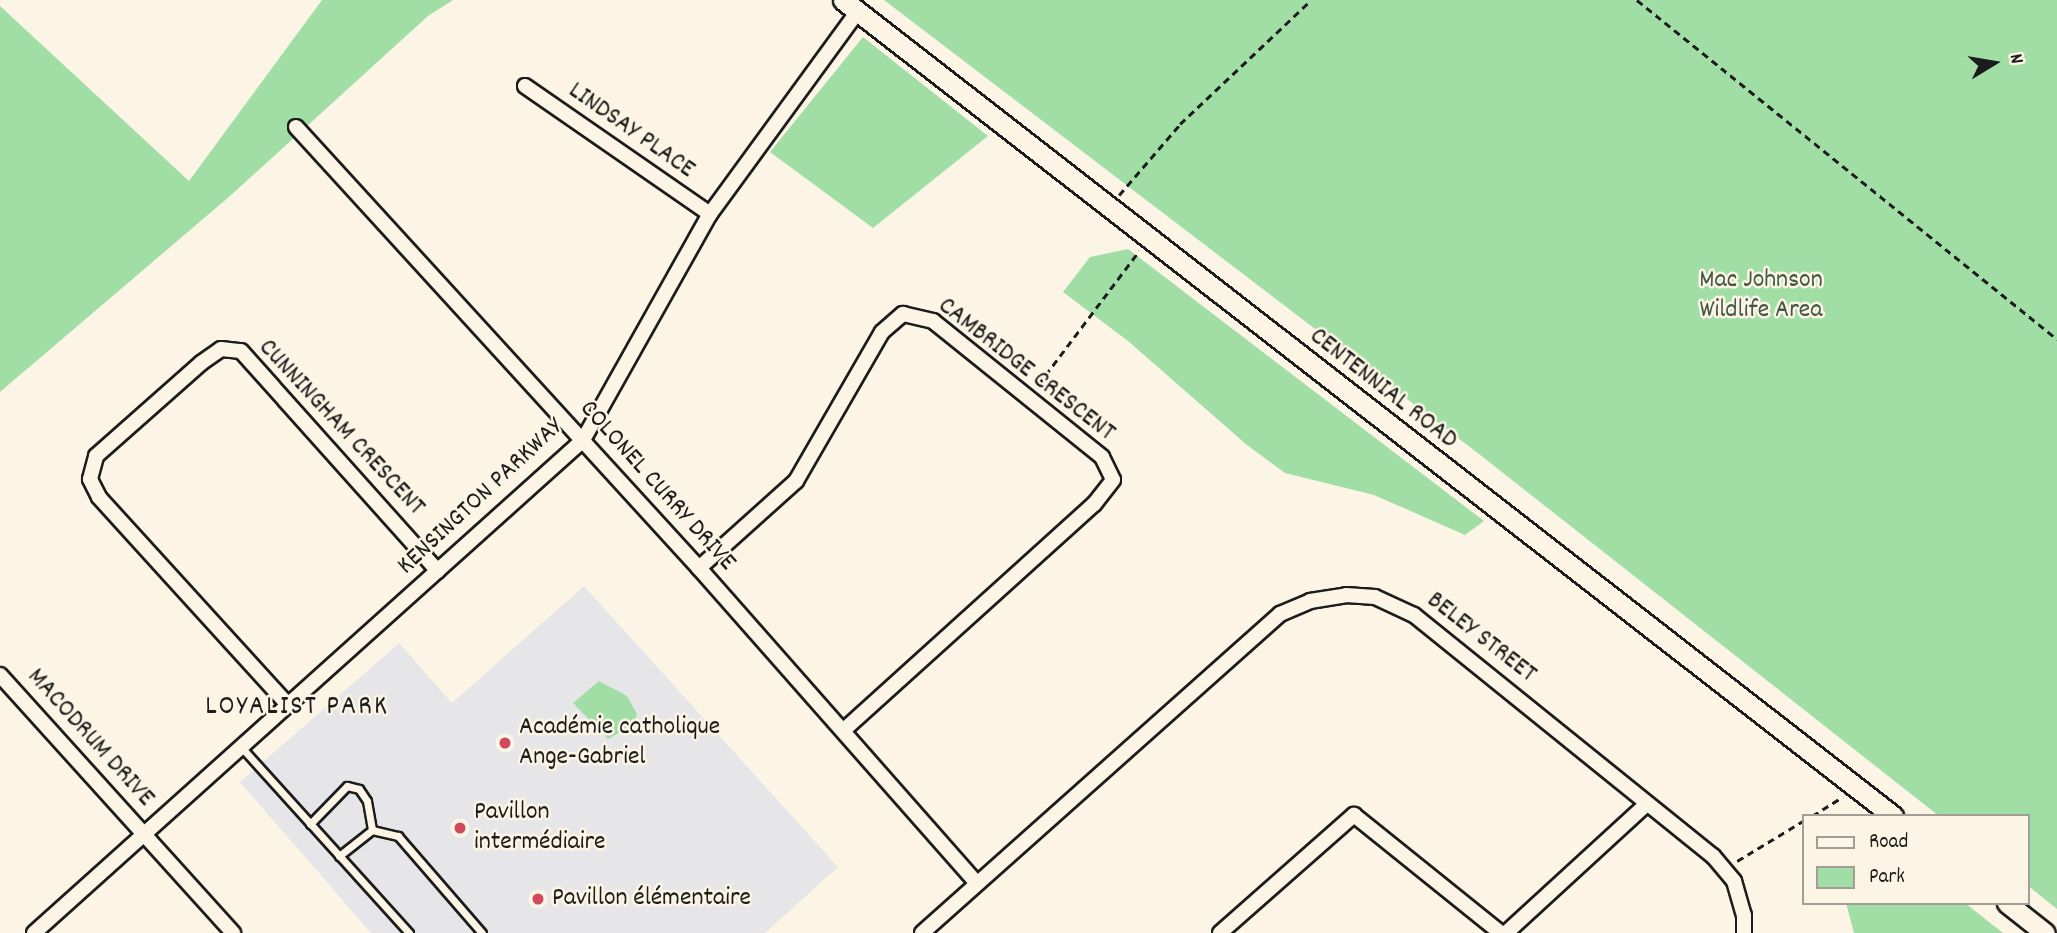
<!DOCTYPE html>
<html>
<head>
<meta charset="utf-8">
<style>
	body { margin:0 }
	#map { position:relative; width:2057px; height:933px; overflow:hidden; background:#fcf5e5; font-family:Dekko,sans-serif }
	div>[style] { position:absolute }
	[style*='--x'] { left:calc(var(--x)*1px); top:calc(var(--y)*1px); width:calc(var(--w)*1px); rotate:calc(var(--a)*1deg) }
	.built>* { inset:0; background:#e6e6e9 }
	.green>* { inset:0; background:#a0dea6 }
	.path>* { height:2.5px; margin-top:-1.25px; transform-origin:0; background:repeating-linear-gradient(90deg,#1c1c1c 0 7px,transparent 0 12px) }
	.roads { filter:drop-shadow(2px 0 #1c1c1c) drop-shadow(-2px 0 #1c1c1c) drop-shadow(0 2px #1c1c1c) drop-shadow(0 -2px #1c1c1c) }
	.service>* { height:7px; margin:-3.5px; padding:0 3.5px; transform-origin:3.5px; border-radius:3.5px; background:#fcf5e5 }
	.minor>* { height:14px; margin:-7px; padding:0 7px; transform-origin:7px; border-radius:7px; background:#fcf5e5 }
	.secondary>* { height:19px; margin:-9.5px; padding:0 9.5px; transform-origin:9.5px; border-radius:9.5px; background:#fcf5e5 }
	.dots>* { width:19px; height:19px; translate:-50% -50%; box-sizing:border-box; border:4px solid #fcf5e5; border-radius:50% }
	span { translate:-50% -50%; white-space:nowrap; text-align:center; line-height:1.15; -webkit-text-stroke:5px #fcf5e5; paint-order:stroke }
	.street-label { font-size:26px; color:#1c1c1c }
	.park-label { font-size:26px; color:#445645 }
	.poi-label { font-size:26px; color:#1c1c1c }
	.left { translate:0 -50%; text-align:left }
	.neighbourhood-label { font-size:28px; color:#1c1c1c; letter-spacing:2px }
	.legend { position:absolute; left:1802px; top:814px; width:228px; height:91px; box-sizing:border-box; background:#fcf5e5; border:2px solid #a29e95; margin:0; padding:9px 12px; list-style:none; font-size:21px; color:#1c1c1c }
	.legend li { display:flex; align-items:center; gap:14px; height:35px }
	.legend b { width:35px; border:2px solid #a29e95 }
	.north { position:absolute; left:1959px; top:28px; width:70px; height:70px; -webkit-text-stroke:5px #fcf5e5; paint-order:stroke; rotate:79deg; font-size:19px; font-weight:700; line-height:28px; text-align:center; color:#1c1c1c }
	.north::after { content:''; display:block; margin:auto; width:24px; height:32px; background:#1c1c1c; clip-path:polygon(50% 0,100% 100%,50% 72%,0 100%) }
</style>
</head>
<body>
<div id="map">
	<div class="built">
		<i style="clip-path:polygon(584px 586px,838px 867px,765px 933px,371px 933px,240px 782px,399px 643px,452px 703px)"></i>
	</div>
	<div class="green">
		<i style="clip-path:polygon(322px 0,453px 0,428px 16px,230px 196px,0 392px,0 6px,189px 181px)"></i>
		<i style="clip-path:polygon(884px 0,2057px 0,2057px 909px,2027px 885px,2027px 816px,1939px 816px,1479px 454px)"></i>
		<i style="clip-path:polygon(863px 37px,988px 136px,873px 228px,770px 152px)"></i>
		<i style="clip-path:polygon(1128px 249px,1484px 521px,1465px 535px,1374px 495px,1285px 473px,1247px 445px,1128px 341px,1063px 292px,1090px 257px)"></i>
		<i style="clip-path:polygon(599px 681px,627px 696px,637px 714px,634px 724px,608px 739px,573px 703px)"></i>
		<i style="clip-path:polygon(1846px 903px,1965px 903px,2003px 933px,1854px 933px)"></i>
	</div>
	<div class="path">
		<i style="--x:1637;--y:0;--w:540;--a:38.91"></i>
		<i style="--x:1119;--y:195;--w:94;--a:-49.3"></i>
		<i style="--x:1180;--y:124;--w:180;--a:-43.4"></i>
		<i style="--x:1038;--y:385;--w:168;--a:-53"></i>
		<i style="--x:1812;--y:816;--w:36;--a:-32"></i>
		<i style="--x:1737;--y:861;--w:77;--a:-31.2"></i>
	</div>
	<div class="roads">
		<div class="service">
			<i style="--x:242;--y:748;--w:249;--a:47.9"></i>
			<i style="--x:310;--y:824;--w:53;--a:-45.8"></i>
			<i style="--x:347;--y:786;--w:12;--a:14"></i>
			<i style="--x:359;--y:789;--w:14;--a:56"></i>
			<i style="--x:367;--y:801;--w:29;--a:80"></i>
			<i style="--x:339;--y:856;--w:42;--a:-38.2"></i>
			<i style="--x:372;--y:830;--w:27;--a:13"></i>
			<i style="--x:398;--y:836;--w:128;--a:49.1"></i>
		</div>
		<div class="minor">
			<i style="--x:525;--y:86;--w:225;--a:34.7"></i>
			<i style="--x:296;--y:127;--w:597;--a:47.58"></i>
			<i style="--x:699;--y:568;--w:419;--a:48.6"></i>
			<i style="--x:699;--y:568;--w:130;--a:-41.9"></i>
			<i style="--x:796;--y:481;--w:172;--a:-60"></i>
			<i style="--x:882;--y:332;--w:28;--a:-41"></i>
			<i style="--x:903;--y:314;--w:31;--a:13"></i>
			<i style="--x:933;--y:321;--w:217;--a:38.8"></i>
			<i style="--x:1102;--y:457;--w:25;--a:64"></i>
			<i style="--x:1113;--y:480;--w:31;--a:128"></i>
			<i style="--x:1094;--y:504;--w:338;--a:137.9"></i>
			<i style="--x:0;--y:675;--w:348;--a:47.9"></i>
			<i style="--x:288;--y:705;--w:281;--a:-132.3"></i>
			<i style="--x:99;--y:497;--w:20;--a:-117"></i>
			<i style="--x:90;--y:479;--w:24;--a:-75"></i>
			<i style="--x:96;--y:456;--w:140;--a:-41.5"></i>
			<i style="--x:201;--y:363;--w:24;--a:-35"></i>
			<i style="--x:221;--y:349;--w:20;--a:6"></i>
			<i style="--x:241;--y:351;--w:295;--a:48.2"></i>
			<i style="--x:34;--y:933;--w:738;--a:-41.92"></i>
			<i style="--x:583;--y:440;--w:259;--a:-60.7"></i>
			<i style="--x:710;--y:214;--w:251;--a:-53.9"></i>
			<i style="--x:922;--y:933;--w:480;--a:-41.7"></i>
			<i style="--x:1280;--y:614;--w:33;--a:-23"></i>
			<i style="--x:1310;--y:601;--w:36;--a:-9"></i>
			<i style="--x:1346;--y:595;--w:29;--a:4"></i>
			<i style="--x:1375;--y:597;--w:43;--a:24.8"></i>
			<i style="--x:1414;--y:615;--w:384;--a:38.9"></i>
			<i style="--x:1713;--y:856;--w:33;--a:50"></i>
			<i style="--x:1734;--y:881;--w:35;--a:74"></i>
			<i style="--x:1744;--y:915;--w:18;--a:90"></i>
			<i style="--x:1220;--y:933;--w:179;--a:-41.4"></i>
			<i style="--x:1354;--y:815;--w:189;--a:38.8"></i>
			<i style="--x:1506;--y:933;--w:191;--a:-42.5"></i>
		</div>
		<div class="secondary">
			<i style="--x:843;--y:0;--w:1330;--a:37.85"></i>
			<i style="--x:2007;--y:903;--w:48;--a:38.3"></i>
		</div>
	</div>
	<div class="dots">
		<i style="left:505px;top:743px;background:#d1495b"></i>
		<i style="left:460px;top:828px;background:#d1495b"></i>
		<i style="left:538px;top:899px;background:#d1495b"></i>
	</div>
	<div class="street-label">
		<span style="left:631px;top:131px;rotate:35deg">LINDSAY PLACE</span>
		<span style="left:1026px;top:370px;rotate:38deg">CAMBRIDGE CRESCENT</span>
		<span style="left:1383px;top:389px;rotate:38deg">CENTENNIAL ROAD</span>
		<span style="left:341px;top:428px;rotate:47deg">CUNNINGHAM CRESCENT</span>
		<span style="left:657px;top:486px;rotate:48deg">COLONEL CURRY DRIVE</span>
		<span style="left:481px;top:497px;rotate:-43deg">KENSINGTON PARKWAY</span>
		<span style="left:1481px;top:638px;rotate:38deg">BELEY STREET</span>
		<span style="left:90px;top:738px;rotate:48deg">MACODRUM DRIVE</span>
	</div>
	<div class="park-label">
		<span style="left:1761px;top:296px">Mac Johnson<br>Wildlife Area</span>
	</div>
	<div class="poi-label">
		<span class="left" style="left:519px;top:743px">Académie catholique<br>Ange-Gabriel</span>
		<span class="left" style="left:474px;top:828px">Pavillon<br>intermédiaire</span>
		<span class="left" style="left:552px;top:899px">Pavillon élémentaire</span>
	</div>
	<div class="neighbourhood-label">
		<span style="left:297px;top:708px">LOYALIST PARK</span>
	</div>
	<ul class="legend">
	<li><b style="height:9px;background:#fcf5e5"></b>Road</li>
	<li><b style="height:19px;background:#a0dea6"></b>Park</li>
	</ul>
	<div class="north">N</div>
</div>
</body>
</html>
